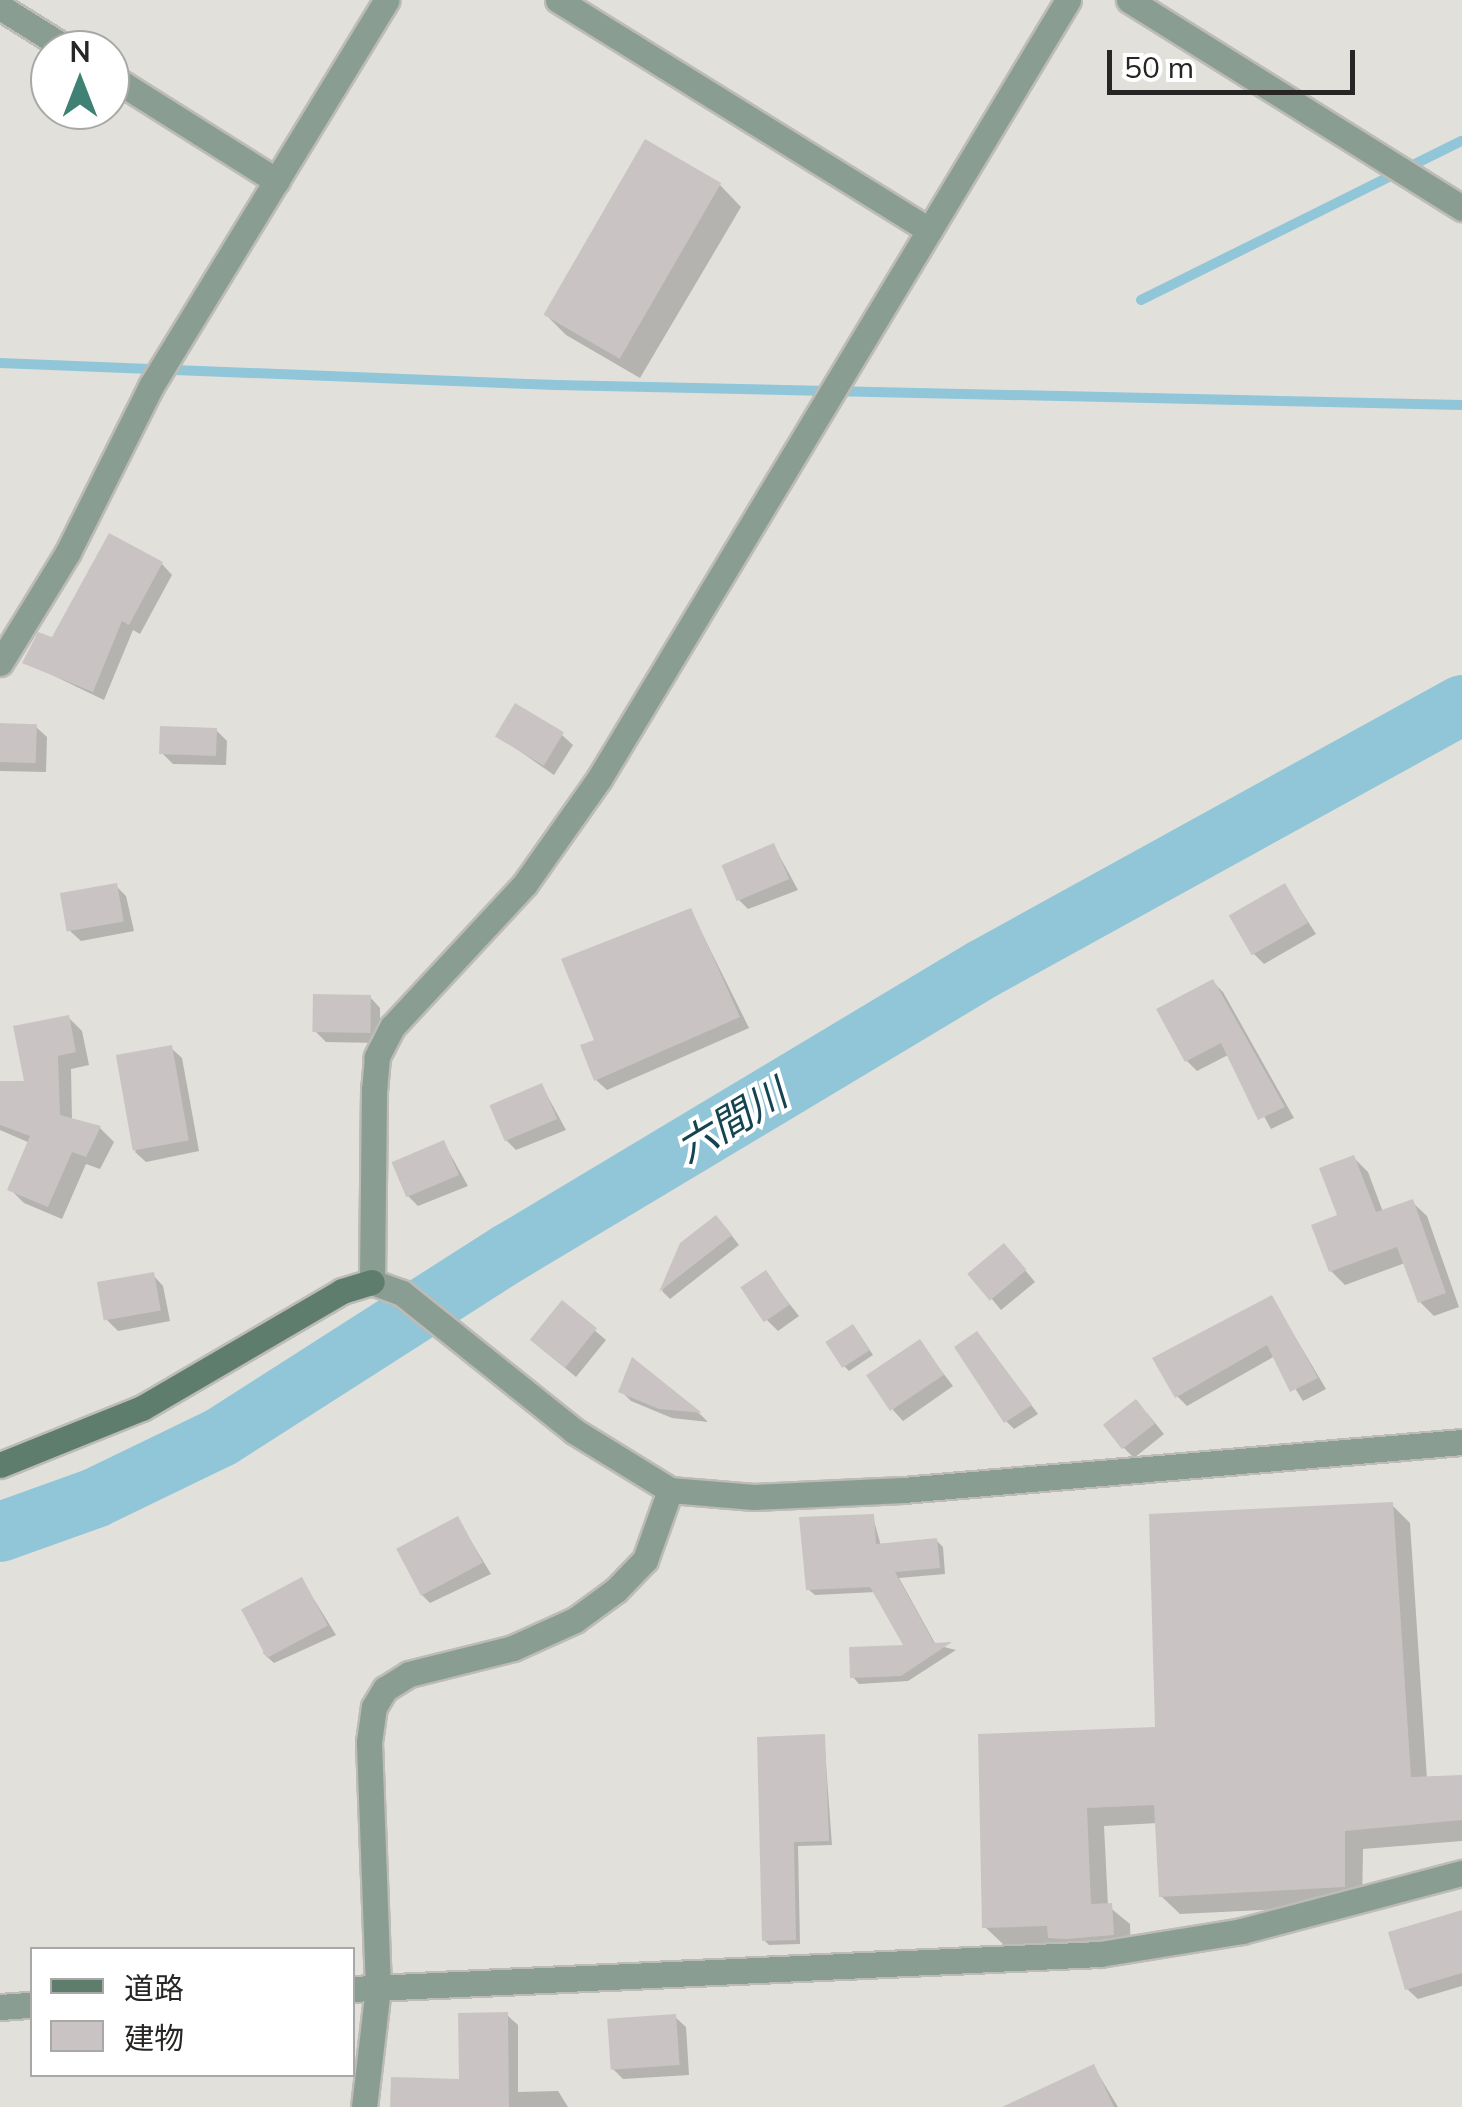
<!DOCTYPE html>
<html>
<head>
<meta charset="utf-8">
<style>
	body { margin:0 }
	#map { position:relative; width:1462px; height:2107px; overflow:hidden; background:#e1e0db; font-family:Mulish,"Noto Sans JP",sans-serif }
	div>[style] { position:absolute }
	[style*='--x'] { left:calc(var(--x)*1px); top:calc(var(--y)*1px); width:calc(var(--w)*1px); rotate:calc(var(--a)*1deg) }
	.shadow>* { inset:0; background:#0003 }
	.stream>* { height:10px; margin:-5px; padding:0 5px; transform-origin:5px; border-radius:5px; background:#90c6d8 }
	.river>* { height:60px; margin:-30px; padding:0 30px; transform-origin:30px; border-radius:30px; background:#90c6d8 }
	.building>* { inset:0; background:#c9c4c3; transform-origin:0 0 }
	.roads { filter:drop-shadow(2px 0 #bcbbb7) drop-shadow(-2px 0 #bcbbb7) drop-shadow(0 2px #bcbbb7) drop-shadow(0 -2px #bcbbb7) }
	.street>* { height:25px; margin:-12.5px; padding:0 12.5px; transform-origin:12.5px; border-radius:12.5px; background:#899d92 }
	.secondary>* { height:25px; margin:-12.5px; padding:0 12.5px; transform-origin:12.5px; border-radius:12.5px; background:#5f7d6d }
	span { translate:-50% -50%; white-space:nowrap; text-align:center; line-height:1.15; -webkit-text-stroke:8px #fff; paint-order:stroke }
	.water-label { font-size:40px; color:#154451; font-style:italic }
	.legend { position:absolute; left:30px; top:1947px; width:325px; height:130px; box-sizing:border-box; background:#fff; border:2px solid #a9a8a8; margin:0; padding:12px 18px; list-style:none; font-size:30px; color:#272625 }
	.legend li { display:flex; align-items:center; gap:20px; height:50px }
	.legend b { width:50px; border:2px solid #a9a8a8 }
	.north { position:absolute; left:30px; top:30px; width:100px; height:100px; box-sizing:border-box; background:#fff; border:2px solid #a9a8a8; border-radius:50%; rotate:0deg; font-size:28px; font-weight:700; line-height:40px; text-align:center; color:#272625 }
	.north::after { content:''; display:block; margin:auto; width:35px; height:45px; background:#3f8275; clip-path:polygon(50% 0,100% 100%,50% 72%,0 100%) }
	.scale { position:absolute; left:1107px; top:50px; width:248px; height:45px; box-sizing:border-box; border:5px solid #272625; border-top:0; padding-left:12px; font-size:30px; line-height:35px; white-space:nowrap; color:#272625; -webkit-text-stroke:8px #fff; paint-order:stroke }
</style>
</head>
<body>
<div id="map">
	<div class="shadow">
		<i style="clip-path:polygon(646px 142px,720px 185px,741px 207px,640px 378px,566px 335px,545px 314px)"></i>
		<i style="clip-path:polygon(162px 564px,172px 575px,140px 634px,133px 630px,104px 700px,25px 662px)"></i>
		<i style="clip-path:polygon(0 726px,36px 727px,47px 737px,46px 772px,0 771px)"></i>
		<i style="clip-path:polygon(216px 730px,227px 741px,226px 765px,173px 764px,162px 753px)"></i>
		<i style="clip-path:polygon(562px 735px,573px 745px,554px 775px,498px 736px)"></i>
		<i style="clip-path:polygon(774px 846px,798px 890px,748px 909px,738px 899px)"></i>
		<i style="clip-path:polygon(116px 886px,126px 896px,134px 931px,81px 941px,70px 931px)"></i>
		<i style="clip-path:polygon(1285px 886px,1316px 934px,1264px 964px,1254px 954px)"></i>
		<i style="clip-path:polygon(691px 911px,749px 1028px,607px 1090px,596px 1080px,597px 1041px)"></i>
		<i style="clip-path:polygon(1213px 982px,1223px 992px,1294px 1118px,1271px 1129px,1230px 1054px,1197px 1071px,1187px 1061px,1160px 1010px)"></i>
		<i style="clip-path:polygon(370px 997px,380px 1008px,380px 1043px,326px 1042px,315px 1031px)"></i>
		<i style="clip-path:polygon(68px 1017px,82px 1031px,89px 1065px,71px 1069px,72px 1121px,100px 1128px,114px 1142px,100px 1169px,86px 1164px,62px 1219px,24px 1203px,10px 1189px,30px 1143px,0 1130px,0 1084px,27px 1083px)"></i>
		<i style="clip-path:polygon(171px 1048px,182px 1058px,199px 1151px,146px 1162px,135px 1152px)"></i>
		<i style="clip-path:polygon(542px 1086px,566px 1130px,516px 1150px,505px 1139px)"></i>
		<i style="clip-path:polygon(444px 1143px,468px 1186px,418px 1206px,408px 1196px)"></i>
		<i style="clip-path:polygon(1354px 1158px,1368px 1172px,1383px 1212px,1412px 1202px,1427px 1216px,1459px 1307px,1434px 1316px,1420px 1302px,1405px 1263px,1345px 1285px,1331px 1271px)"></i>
		<i style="clip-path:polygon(725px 1227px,739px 1245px,670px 1299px,662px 1291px,682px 1244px)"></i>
		<i style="clip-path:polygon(1014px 1257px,1035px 1282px,1001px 1310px,971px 1274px)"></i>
		<i style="clip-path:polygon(766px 1274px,799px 1316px,778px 1331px,767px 1320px)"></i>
		<i style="clip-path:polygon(153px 1275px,163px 1286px,170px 1321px,118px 1331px,107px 1320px)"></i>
		<i style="clip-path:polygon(1272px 1298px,1326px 1389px,1303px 1401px,1275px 1356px,1187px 1406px,1177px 1396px)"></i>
		<i style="clip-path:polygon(562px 1303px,606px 1340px,576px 1377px,542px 1349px)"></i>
		<i style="clip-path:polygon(858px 1332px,873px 1355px,849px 1371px,844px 1366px)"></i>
		<i style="clip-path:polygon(919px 1342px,953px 1386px,903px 1421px,893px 1410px)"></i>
		<i style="clip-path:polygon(984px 1342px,1038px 1414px,1014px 1429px,1006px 1421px)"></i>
		<i style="clip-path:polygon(633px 1361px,701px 1415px,708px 1422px,672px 1418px,631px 1401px,621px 1391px)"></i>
		<i style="clip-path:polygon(1147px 1413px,1164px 1434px,1134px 1458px,1123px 1447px)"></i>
		<i style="clip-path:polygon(1392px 1505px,1410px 1523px,1427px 1779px,1462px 1778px,1462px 1841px,1363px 1849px,1362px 1905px,1180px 1914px,1161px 1896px,1158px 1823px,1104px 1826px,1108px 1906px,1130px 1924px,1131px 1953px,1004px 1945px,985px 1927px,980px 1737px,1158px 1730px)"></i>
		<i style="clip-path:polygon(873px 1517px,881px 1546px,936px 1540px,943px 1547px,945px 1574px,899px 1578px,936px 1645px,956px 1650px,908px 1681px,859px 1684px,853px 1677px,907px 1647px,876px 1592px,815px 1595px,808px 1589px)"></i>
		<i style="clip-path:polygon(457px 1518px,491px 1574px,430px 1603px,419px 1592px)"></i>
		<i style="clip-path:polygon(302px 1580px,336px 1635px,274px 1663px,263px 1653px)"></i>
		<i style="clip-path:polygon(824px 1737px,832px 1845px,798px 1846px,800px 1944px,769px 1945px,764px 1940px)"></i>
		<i style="clip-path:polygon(1462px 1916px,1462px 1986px,1418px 1999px,1407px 1989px)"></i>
		<i style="clip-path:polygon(507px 2015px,518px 2025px,518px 2092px,558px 2091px,568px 2107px,393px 2107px,461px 2081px)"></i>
		<i style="clip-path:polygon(675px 2017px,686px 2027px,689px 2075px,623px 2079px,612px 2068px)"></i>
		<i style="clip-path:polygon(1094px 2067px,1118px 2107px,1040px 2107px)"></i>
	</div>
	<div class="stream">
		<i style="--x:1141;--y:300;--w:358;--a:-26.4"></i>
		<i style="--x:0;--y:363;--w:556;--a:2.27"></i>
		<i style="--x:556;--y:385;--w:906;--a:1.26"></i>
	</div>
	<div class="river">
		<i style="--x:0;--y:1532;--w:101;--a:-19.7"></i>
		<i style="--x:95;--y:1498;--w:140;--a:-25.8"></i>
		<i style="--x:221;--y:1437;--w:342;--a:-32.6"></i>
		<i style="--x:509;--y:1253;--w:553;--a:-30.93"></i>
		<i style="--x:983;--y:969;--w:547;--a:-28.86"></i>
	</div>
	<div class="building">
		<i style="left:645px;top:139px;width:88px;height:203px;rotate:30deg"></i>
		<i style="clip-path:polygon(109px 533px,163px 562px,129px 625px,122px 621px,93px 692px,22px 663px,38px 632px,52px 637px)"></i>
		<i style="left:515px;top:703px;width:57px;height:39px;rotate:31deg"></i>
		<i style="left:0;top:723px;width:37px;height:39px;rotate:2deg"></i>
		<i style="left:160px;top:726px;width:57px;height:28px;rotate:2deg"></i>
		<i style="left:774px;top:843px;width:39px;height:57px;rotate:67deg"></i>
		<i style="left:117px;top:883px;width:39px;height:58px;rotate:80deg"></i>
		<i style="left:1285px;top:883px;width:46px;height:65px;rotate:60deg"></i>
		<i style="clip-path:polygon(691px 908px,740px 1017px,594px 1081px,580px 1045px,594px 1040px,561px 959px)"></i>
		<i style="clip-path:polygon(1213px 979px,1285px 1107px,1258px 1120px,1221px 1043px,1185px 1062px,1156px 1009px)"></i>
		<i style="left:313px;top:994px;width:58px;height:38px;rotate:1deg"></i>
		<i style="clip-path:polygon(69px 1015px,76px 1052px,58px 1056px,60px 1115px,101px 1126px,86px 1157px,72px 1152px,48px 1207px,7px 1190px,30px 1136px,0 1125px,0 1081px,24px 1081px,13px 1026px)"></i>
		<i style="left:172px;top:1045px;width:97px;height:57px;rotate:80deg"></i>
		<i style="left:542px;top:1083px;width:39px;height:57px;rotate:67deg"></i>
		<i style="left:444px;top:1140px;width:38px;height:57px;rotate:67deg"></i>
		<i style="clip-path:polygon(1354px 1155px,1376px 1212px,1413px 1199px,1446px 1293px,1418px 1303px,1397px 1247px,1329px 1272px,1311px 1225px,1337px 1215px,1319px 1168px)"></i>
		<i style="clip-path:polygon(716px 1215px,732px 1235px,659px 1292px,680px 1243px)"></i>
		<i style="left:1004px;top:1243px;width:35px;height:48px;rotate:50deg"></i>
		<i style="left:766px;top:1270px;width:42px;height:31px;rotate:56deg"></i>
		<i style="left:154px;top:1272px;width:39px;height:58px;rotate:80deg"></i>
		<i style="clip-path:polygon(1272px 1295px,1318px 1378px,1290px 1392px,1267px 1345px,1175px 1398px,1152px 1358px)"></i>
		<i style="left:562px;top:1300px;width:45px;height:51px;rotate:39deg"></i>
		<i style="left:853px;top:1324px;width:31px;height:33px;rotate:57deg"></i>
		<i style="clip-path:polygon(977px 1331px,1032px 1405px,1004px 1423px,954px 1347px)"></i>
		<i style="left:920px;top:1339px;width:43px;height:65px;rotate:56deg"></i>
		<i style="clip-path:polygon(632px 1357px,702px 1413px,659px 1409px,618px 1392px)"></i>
		<i style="left:1136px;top:1399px;width:31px;height:42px;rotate:52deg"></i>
		<i style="clip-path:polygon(1393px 1502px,1411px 1777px,1462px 1775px,1462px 1820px,1345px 1831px,1345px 1887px,1159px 1897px,1154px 1805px,1087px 1808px,1091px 1904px,1112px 1903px,1114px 1935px,1066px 1939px,1048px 1938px,1047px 1926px,982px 1928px,978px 1734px,1155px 1727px,1149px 1514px)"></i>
		<i style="clip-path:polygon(874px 1514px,876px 1544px,937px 1538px,940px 1568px,895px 1572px,934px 1643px,952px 1642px,901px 1676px,850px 1678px,849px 1647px,903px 1645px,870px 1587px,806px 1590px,799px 1517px)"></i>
		<i style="left:458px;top:1516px;width:53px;height:70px;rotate:62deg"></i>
		<i style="left:302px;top:1577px;width:55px;height:69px;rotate:62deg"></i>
		<i style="clip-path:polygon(825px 1734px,829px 1841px,794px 1842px,796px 1940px,762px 1941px,757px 1737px)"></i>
		<i style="clip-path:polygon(1462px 1910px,1462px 1973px,1405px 1990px,1388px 1932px)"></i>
		<i style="clip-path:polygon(508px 2012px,509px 2107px,390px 2107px,391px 2077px,459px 2079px,458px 2013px)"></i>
		<i style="left:676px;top:2014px;width:51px;height:69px;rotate:86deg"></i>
		<i style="clip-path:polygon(1094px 2064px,1114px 2107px,1002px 2107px)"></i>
	</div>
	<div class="roads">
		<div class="street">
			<i style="--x:558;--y:0;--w:437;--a:31.8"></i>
			<i style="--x:1068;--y:0;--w:909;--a:121.05"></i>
			<i style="--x:599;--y:779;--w:128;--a:125.2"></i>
			<i style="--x:525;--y:884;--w:195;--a:132.9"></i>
			<i style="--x:392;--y:1027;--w:34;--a:117"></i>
			<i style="--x:377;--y:1057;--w:33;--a:95"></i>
			<i style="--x:374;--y:1090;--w:192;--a:90.6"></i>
			<i style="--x:372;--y:1282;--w:32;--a:20"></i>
			<i style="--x:402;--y:1293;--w:221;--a:38.7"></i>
			<i style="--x:574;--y:1431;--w:113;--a:31.6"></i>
			<i style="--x:670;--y:1490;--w:84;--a:4.8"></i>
			<i style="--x:754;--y:1497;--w:149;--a:-2.7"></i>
			<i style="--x:903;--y:1490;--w:561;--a:-4.91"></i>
			<i style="--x:1129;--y:0;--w:393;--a:32"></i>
			<i style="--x:0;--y:7;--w:81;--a:31.9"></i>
			<i style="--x:110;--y:76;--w:197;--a:32.2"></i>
			<i style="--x:0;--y:663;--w:130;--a:-58.5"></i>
			<i style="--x:68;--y:552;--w:186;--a:-63.4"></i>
			<i style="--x:151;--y:386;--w:452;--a:-58.6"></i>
			<i style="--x:352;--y:1989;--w:749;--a:-2.68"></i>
			<i style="--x:1100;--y:1954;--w:144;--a:-9.2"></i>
			<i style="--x:1242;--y:1931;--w:228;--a:-14.8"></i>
			<i style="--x:0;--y:2007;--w:32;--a:-4"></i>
			<i style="--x:364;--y:2107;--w:120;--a:-83.3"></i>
			<i style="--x:378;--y:1988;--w:246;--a:-92.1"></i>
			<i style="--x:369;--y:1742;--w:35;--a:-82"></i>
			<i style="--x:374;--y:1707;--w:21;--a:-59"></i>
			<i style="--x:385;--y:1689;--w:28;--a:-32"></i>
			<i style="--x:409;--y:1674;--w:107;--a:-14"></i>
			<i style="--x:513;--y:1648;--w:68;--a:-24.3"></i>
			<i style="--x:575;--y:1620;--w:51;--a:-36.2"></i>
			<i style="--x:616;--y:1590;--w:42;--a:-46"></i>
			<i style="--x:645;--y:1560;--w:74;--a:-70.3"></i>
		</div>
		<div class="secondary">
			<i style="--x:0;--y:1465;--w:153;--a:-21.9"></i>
			<i style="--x:142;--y:1408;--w:232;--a:-30.3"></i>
			<i style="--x:342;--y:1291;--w:31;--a:-17"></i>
		</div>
	</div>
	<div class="water-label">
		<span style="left:731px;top:1120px;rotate:-31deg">六間川</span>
	</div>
	<ul class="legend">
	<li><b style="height:12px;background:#5f7d6d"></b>道路</li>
	<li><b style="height:28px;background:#c9c4c3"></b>建物</li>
	</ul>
	<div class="north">N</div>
	<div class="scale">50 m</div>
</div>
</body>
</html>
